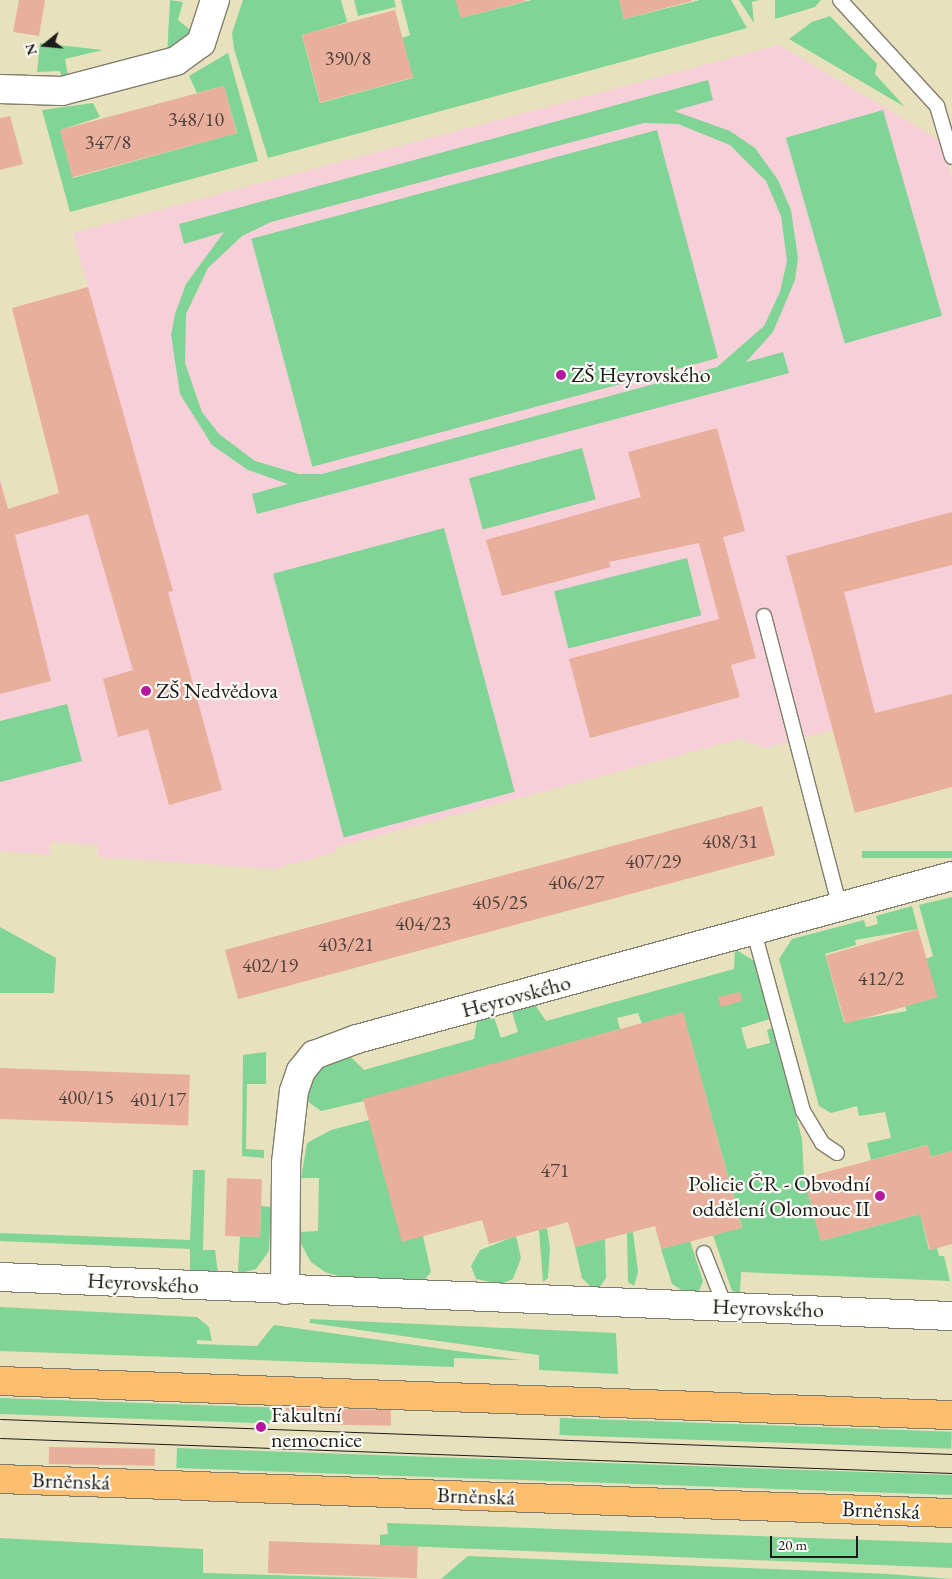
<!DOCTYPE html>
<html>
<head>
<meta charset="utf-8">
<style>
	body { margin:0 }
	#map { position:relative; width:952px; height:1579px; overflow:hidden; background:#e8e1be; font-family:"EB Garamond",serif }
	div>[style] { position:absolute }
	[style*='--x'] { left:calc(var(--x)*1px); top:calc(var(--y)*1px); width:calc(var(--w)*1px); rotate:calc(var(--a)*1deg) }
	.built>* { inset:0; background:#f6cfd8 }
	.green>* { inset:0; background:#80d496; transform-origin:0 0 }
	.building>* { inset:0; background:#e8af9c; transform-origin:0 0 }
	.roads { filter:drop-shadow(1px 0 #827e6d) drop-shadow(-1px 0 #827e6d) drop-shadow(0 1px #827e6d) drop-shadow(0 -1px #827e6d) }
	.service>* { height:14px; margin:-7px; padding:0 7px; transform-origin:7px; border-radius:7px; background:#fff }
	.minor>* { height:28px; margin:-14px; padding:0 14px; transform-origin:14px; border-radius:14px; background:#fff }
	.primary>* { height:28px; margin:-14px; padding:0 14px; transform-origin:14px; border-radius:14px; background:#fbbd6e }
	.tram>* { height:1px; margin:-0.5px; padding:0 0.5px; transform-origin:0.5px; border-radius:0.5px; background:#1c1c1c }
	.dots>* { width:14px; height:14px; translate:-50% -50%; box-sizing:border-box; border:2px solid #fdfcf7; border-radius:50% }
	span { translate:-50% -50%; white-space:nowrap; text-align:center; line-height:1.15; -webkit-text-stroke:4.5px #fdfcf7; paint-order:stroke }
	.number-label { font-size:20px; color:#4f413c }
	.number-label span { -webkit-text-stroke-width:0 }
	.poi-label { font-size:22px; color:#1c1c1c }
	.left { translate:0 -50%; text-align:left }
	.right { translate:-100% -50%; text-align:right }
	.street-label { font-size:22px; color:#1c1c1c }
	.north { position:absolute; left:20px; top:20px; width:50px; height:50px; -webkit-text-stroke:4px #fdfcf7; paint-order:stroke; rotate:253deg; font-size:14px; font-weight:700; line-height:20px; text-align:center; color:#1c1c1c }
	.north::after { content:''; display:block; margin:auto; width:18px; height:22px; background:#1c1c1c; clip-path:polygon(50% 0,100% 100%,50% 72%,0 100%) }
	.scale { position:absolute; left:770px; top:1536px; width:88px; height:22px; box-sizing:border-box; border:2px solid #1c1c1c; border-top:0; padding-left:6px; font-size:15px; line-height:18px; white-space:nowrap; color:#1c1c1c; -webkit-text-stroke:4px #fdfcf7; paint-order:stroke }
</style>
</head>
<body>
<div id="map">
	<div class="built">
		<i style="clip-path:polygon(779px 45px,941px 141px,952px 178px,952px 787px,855px 813px,833px 730px,766px 748px,740px 739px,336px 847px,336px 852px,274px 869px,98px 857px,97px 845px,50px 842px,51px 855px,0 851px,0 478px,8px 509px,59px 493px,12px 308px,88px 287px,73px 233px)"></i>
	</div>
	<div class="green">
		<i style="clip-path:polygon(170px 0,183px 2px,178px 20px,194px 33px,167px 56px)"></i>
		<i style="clip-path:polygon(243px 0,341px 0,347px 22px,302px 35px,320px 103px,413px 78px,402px 38px,410px 35px,401px 0,456px 0,461px 18px,532px 0,619px 0,624px 19px,700px 0,731px 0,747px 28px,268px 158px,234px 49px,232px 33px)"></i>
		<i style="clip-path:polygon(354px 0,394px 0,396px 7px,358px 16px)"></i>
		<i style="clip-path:polygon(739px 0,759px 0,752px 2px,754px 23px)"></i>
		<i style="clip-path:polygon(775px 0,821px 0,815px 7px,775px 19px)"></i>
		<i style="clip-path:polygon(830px 16px,877px 64px,875px 74px,905px 107px,789px 39px,812px 22px)"></i>
		<i style="clip-path:polygon(40px 43px,103px 50px,65px 59px,69px 81px,63px 83px,60px 71px,37px 72px)"></i>
		<i style="clip-path:polygon(228px 53px,258px 161px,70px 212px,42px 110px,93px 103px,100px 117px,60px 130px,73px 178px,237px 133px,224px 86px,197px 93px,189px 76px)"></i>
		<i style="clip-path:polygon(evenodd,708px 80px,713px 100px,674px 111px,730px 131px,755px 148px,778px 180px,791px 210px,798px 258px,795px 280px,773px 332px,746px 362px,783px 352px,789px 373px,257px 514px,252px 494px,288px 484px,248px 470px,212px 445px,180px 394px,171px 335px,175px 314px,186px 284px,224px 232px,184px 244px,179px 224px,708px 80px,644px 123px,678px 124px,730px 145px,766px 181px,781px 216px,787px 261px,780px 292px,764px 326px,717px 367px,322px 474px,299px 474px,255px 461px,219px 434px,202px 412px,185px 363px,186px 314px,208px 268px,242px 236px,271px 222px,644px 123px)"></i>
		<i style="left:883px;top:110px;width:214px;height:101px;rotate:74deg"></i>
		<i style="left:657px;top:130px;width:236px;height:420px;rotate:75deg"></i>
		<i style="left:582px;top:448px;width:53px;height:117px;rotate:75deg"></i>
		<i style="left:444px;top:528px;width:273px;height:177px;rotate:75deg"></i>
		<i style="left:687px;top:558px;width:59px;height:137px;rotate:76deg"></i>
		<i style="clip-path:polygon(67px 704px,82px 761px,0 782px,0 721px)"></i>
		<i style="left:952px;top:851px;width:7px;height:90px;rotate:90deg"></i>
		<i style="clip-path:polygon(952px 897px,952px 1151px,931px 1157px,927px 1145px,871px 1160px,867px 1143px,891px 1138px,885px 1112px,859px 1116px,857px 1106px,831px 1113px,819px 1106px,779px 959px,792px 939px,864px 920px,866px 927px,878px 924px,876px 916px,912px 906px,918px 929px,855px 940px,856px 945px,825px 954px,844px 1022px,907px 1011px,905px 1006px,937px 997px,926px 959px,933px 956px,919px 905px)"></i>
		<i style="clip-path:polygon(0 927px,56px 958px,54px 993px,0 993px)"></i>
		<i style="clip-path:polygon(735px 949px,754px 961px,770px 1019px,741px 1028px,747px 1049px,770px 1043px,767px 1030px,773px 1028px,802px 1139px,804px 1178px,821px 1241px,920px 1214px,929px 1250px,937px 1248px,939px 1256px,944px 1256px,950px 1281px,741px 1272px,740px 1293px,732px 1291px,713px 1235px,742px 1227px,683px 1013px,642px 1024px,638px 1013px,617px 1018px,620px 1029px,364px 1101px,321px 1111px,307px 1101px,307px 1087px,322px 1063px,346px 1052px,364px 1070px,474px 1039px,477px 1021px,494px 1017px,501px 1038px,518px 1032px,512px 1012px,535px 1005px,546px 1021px,734px 969px)"></i>
		<i style="clip-path:polygon(266px 1052px,266px 1084px,247px 1084px,246px 1149px,264px 1150px,264px 1158px,242px 1156px,243px 1055px)"></i>
		<i style="clip-path:polygon(369px 1120px,423px 1236px,431px 1272px,424px 1280px,345px 1278px,325px 1272px,311px 1262px,301px 1244px,300px 1232px,318px 1231px,319px 1178px,301px 1178px,307px 1143px,331px 1130px)"></i>
		<i style="clip-path:polygon(193px 1170px,205px 1170px,203px 1250px,215px 1250px,218px 1273px,190px 1272px,190px 1249px,0 1241px,0 1233px,190px 1240px)"></i>
		<i style="clip-path:polygon(261px 1206px,271px 1207px,269px 1251px,256px 1269px,238px 1274px,240px 1236px,260px 1237px)"></i>
		<i style="clip-path:polygon(547px 1228px,550px 1248px,548px 1278px,543px 1282px,539px 1230px)"></i>
		<i style="clip-path:polygon(633px 1232px,638px 1272px,634px 1286px,628px 1282px,627px 1233px)"></i>
		<i style="clip-path:polygon(516px 1236px,521px 1258px,513px 1279px,501px 1284px,476px 1279px,471px 1266px,480px 1250px)"></i>
		<i style="clip-path:polygon(605px 1239px,606px 1278px,599px 1288px,593px 1289px,582px 1278px,575px 1247px)"></i>
		<i style="clip-path:polygon(690px 1241px,703px 1281px,699px 1291px,683px 1291px,672px 1284px,661px 1249px)"></i>
		<i style="clip-path:polygon(0 1307px,197px 1317px,209px 1327px,212px 1341px,197px 1340px,197px 1344px,257px 1346px,274px 1325px,520px 1360px,454px 1358px,454px 1367px,0 1351px)"></i>
		<i style="clip-path:polygon(310px 1319px,616px 1333px,618px 1374px,539px 1370px,539px 1355px,310px 1323px)"></i>
		<i style="left:0;top:1398px;width:278px;height:16px;rotate:2deg"></i>
		<i style="left:560px;top:1418px;width:392px;height:17px;rotate:2deg"></i>
		<i style="left:177px;top:1448px;width:776px;height:20px;rotate:2deg"></i>
		<i style="clip-path:polygon(387px 1523px,952px 1543px,952px 1568px,380px 1545px,380px 1535px,388px 1534px)"></i>
		<i style="clip-path:polygon(0 1538px,203px 1549px,203px 1573px,401px 1579px,0 1579px)"></i>
		<i style="clip-path:polygon(468px 1556px,888px 1574px,952px 1579px,441px 1579px)"></i>
	</div>
	<div class="building">
		<i style="clip-path:polygon(19px 0,45px 0,39px 36px,13px 32px)"></i>
		<i style="clip-path:polygon(456px 0,525px 0,526px 1px,461px 18px)"></i>
		<i style="clip-path:polygon(619px 0,692px 0,692px 1px,624px 19px)"></i>
		<i style="left:395px;top:10px;width:70px;height:96px;rotate:75deg"></i>
		<i style="left:224px;top:86px;width:49px;height:170px;rotate:75deg"></i>
		<i style="clip-path:polygon(10px 116px,23px 164px,0 170px,0 118px)"></i>
		<i style="clip-path:polygon(88px 287px,173px 591px,168px 592px,222px 790px,169px 805px,148px 729px,118px 737px,103px 679px,133px 670px,88px 514px,15px 535px,51px 681px,0 694px,0 481px,8px 509px,59px 493px,12px 308px)"></i>
		<i style="clip-path:polygon(717px 428px,745px 531px,723px 537px,756px 658px,731px 665px,740px 697px,590px 738px,569px 659px,719px 619px,699px 543px,609px 562px,611px 567px,502px 596px,486px 540px,641px 497px,628px 452px)"></i>
		<i style="clip-path:polygon(952px 512px,952px 565px,844px 592px,875px 713px,952px 694px,952px 787px,855px 813px,786px 556px)"></i>
		<i style="left:762px;top:806px;width:51px;height:556px;rotate:75deg"></i>
		<i style="left:918px;top:929px;width:71px;height:96px;rotate:74deg"></i>
		<i style="clip-path:polygon(740px 992px,742px 1001px,721px 1007px,718px 997px)"></i>
		<i style="clip-path:polygon(683px 1012px,742px 1228px,661px 1249px,655px 1226px,575px 1247px,568px 1222px,489px 1244px,482px 1220px,402px 1242px,363px 1099px)"></i>
		<i style="left:0;top:1068px;width:190px;height:51px;rotate:2deg"></i>
		<i style="clip-path:polygon(928px 1145px,931px 1157px,952px 1151px,952px 1244px,930px 1250px,920px 1214px,821px 1241px,804px 1178px)"></i>
		<i style="left:227px;top:1178px;width:35px;height:58px;rotate:2deg"></i>
		<i style="left:286px;top:1408px;width:105px;height:16px;rotate:1deg"></i>
		<i style="left:49px;top:1447px;width:106px;height:17px;rotate:1deg"></i>
		<i style="left:269px;top:1541px;width:149px;height:32px;rotate:2deg"></i>
	</div>
	<div class="roads">
		<div class="service">
			<i style="--x:840;--y:0;--w:144;--a:47.5"></i>
			<i style="--x:937;--y:106;--w:53;--a:73.6"></i>
			<i style="--x:764;--y:616;--w:301;--a:75.4"></i>
			<i style="--x:754;--y:932;--w:186;--a:74.7"></i>
			<i style="--x:803;--y:1111;--w:37;--a:59"></i>
			<i style="--x:822;--y:1143;--w:18;--a:34"></i>
			<i style="--x:704;--y:1253;--w:57;--a:68.4"></i>
		</div>
		<div class="minor">
			<i style="--x:0;--y:89;--w:62;--a:1.8"></i>
			<i style="--x:62;--y:91;--w:118;--a:-14.7"></i>
			<i style="--x:176;--y:61;--w:31;--a:-36"></i>
			<i style="--x:201;--y:43;--w:45;--a:-72"></i>
			<i style="--x:0;--y:1277;--w:953;--a:2.35"></i>
			<i style="--x:285;--y:1290;--w:127;--a:-89.5"></i>
			<i style="--x:286;--y:1163;--w:72;--a:-83.7"></i>
			<i style="--x:294;--y:1091;--w:21;--a:-71"></i>
			<i style="--x:301;--y:1071;--w:21;--a:-51"></i>
			<i style="--x:314;--y:1055;--w:46;--a:-20.4"></i>
			<i style="--x:357;--y:1039;--w:617;--a:-15.32"></i>
		</div>
		<div class="primary">
			<i style="--x:0;--y:1381;--w:953;--a:2.05"></i>
			<i style="--x:0;--y:1479;--w:953;--a:2.05"></i>
		</div>
	</div>
	<div class="tram">
		<i style="--x:0;--y:1419;--w:953;--a:2.11"></i>
		<i style="--x:0;--y:1438;--w:953;--a:2.11"></i>
	</div>
	<div class="dots">
		<i style="left:561px;top:375px;background:#b5179e"></i>
		<i style="left:146px;top:691px;background:#b5179e"></i>
		<i style="left:880px;top:1196px;background:#b5179e"></i>
		<i style="left:261px;top:1427px;background:#b5179e"></i>
	</div>
	<div class="number-label">
		<span style="left:348px;top:58px">390/8</span>
		<span style="left:196px;top:119px">348/10</span>
		<span style="left:108px;top:142px">347/8</span>
		<span style="left:730px;top:841px">408/31</span>
		<span style="left:653px;top:861px">407/29</span>
		<span style="left:576px;top:882px">406/27</span>
		<span style="left:500px;top:902px">405/25</span>
		<span style="left:423px;top:923px">404/23</span>
		<span style="left:346px;top:944px">403/21</span>
		<span style="left:270px;top:965px">402/19</span>
		<span style="left:881px;top:978px">412/2</span>
		<span style="left:86px;top:1097px">400/15</span>
		<span style="left:158px;top:1099px">401/17</span>
		<span style="left:555px;top:1170px">471</span>
	</div>
	<div class="poi-label">
		<span class="left" style="left:571px;top:375px">ZŠ Heyrovského</span>
		<span class="left" style="left:156px;top:691px">ZŠ Nedvědova</span>
		<span class="right" style="left:870px;top:1196px">Policie ČR - Obvodní<br>oddělení Olomouc II</span>
		<span class="left" style="left:271px;top:1427px">Fakultní<br>nemocnice</span>
	</div>
	<div class="street-label">
		<span style="left:516px;top:996px;rotate:-15deg">Heyrovského</span>
		<span style="left:143px;top:1283px;rotate:3deg">Heyrovského</span>
		<span style="left:768px;top:1308px;rotate:2deg">Heyrovského</span>
		<span style="left:71px;top:1481px;rotate:2deg">Brněnská</span>
		<span style="left:476px;top:1496px;rotate:2deg">Brněnská</span>
		<span style="left:881px;top:1510px;rotate:2deg">Brněnská</span>
	</div>
	<div class="north">N</div>
	<div class="scale">20 m</div>
</div>
</body>
</html>
